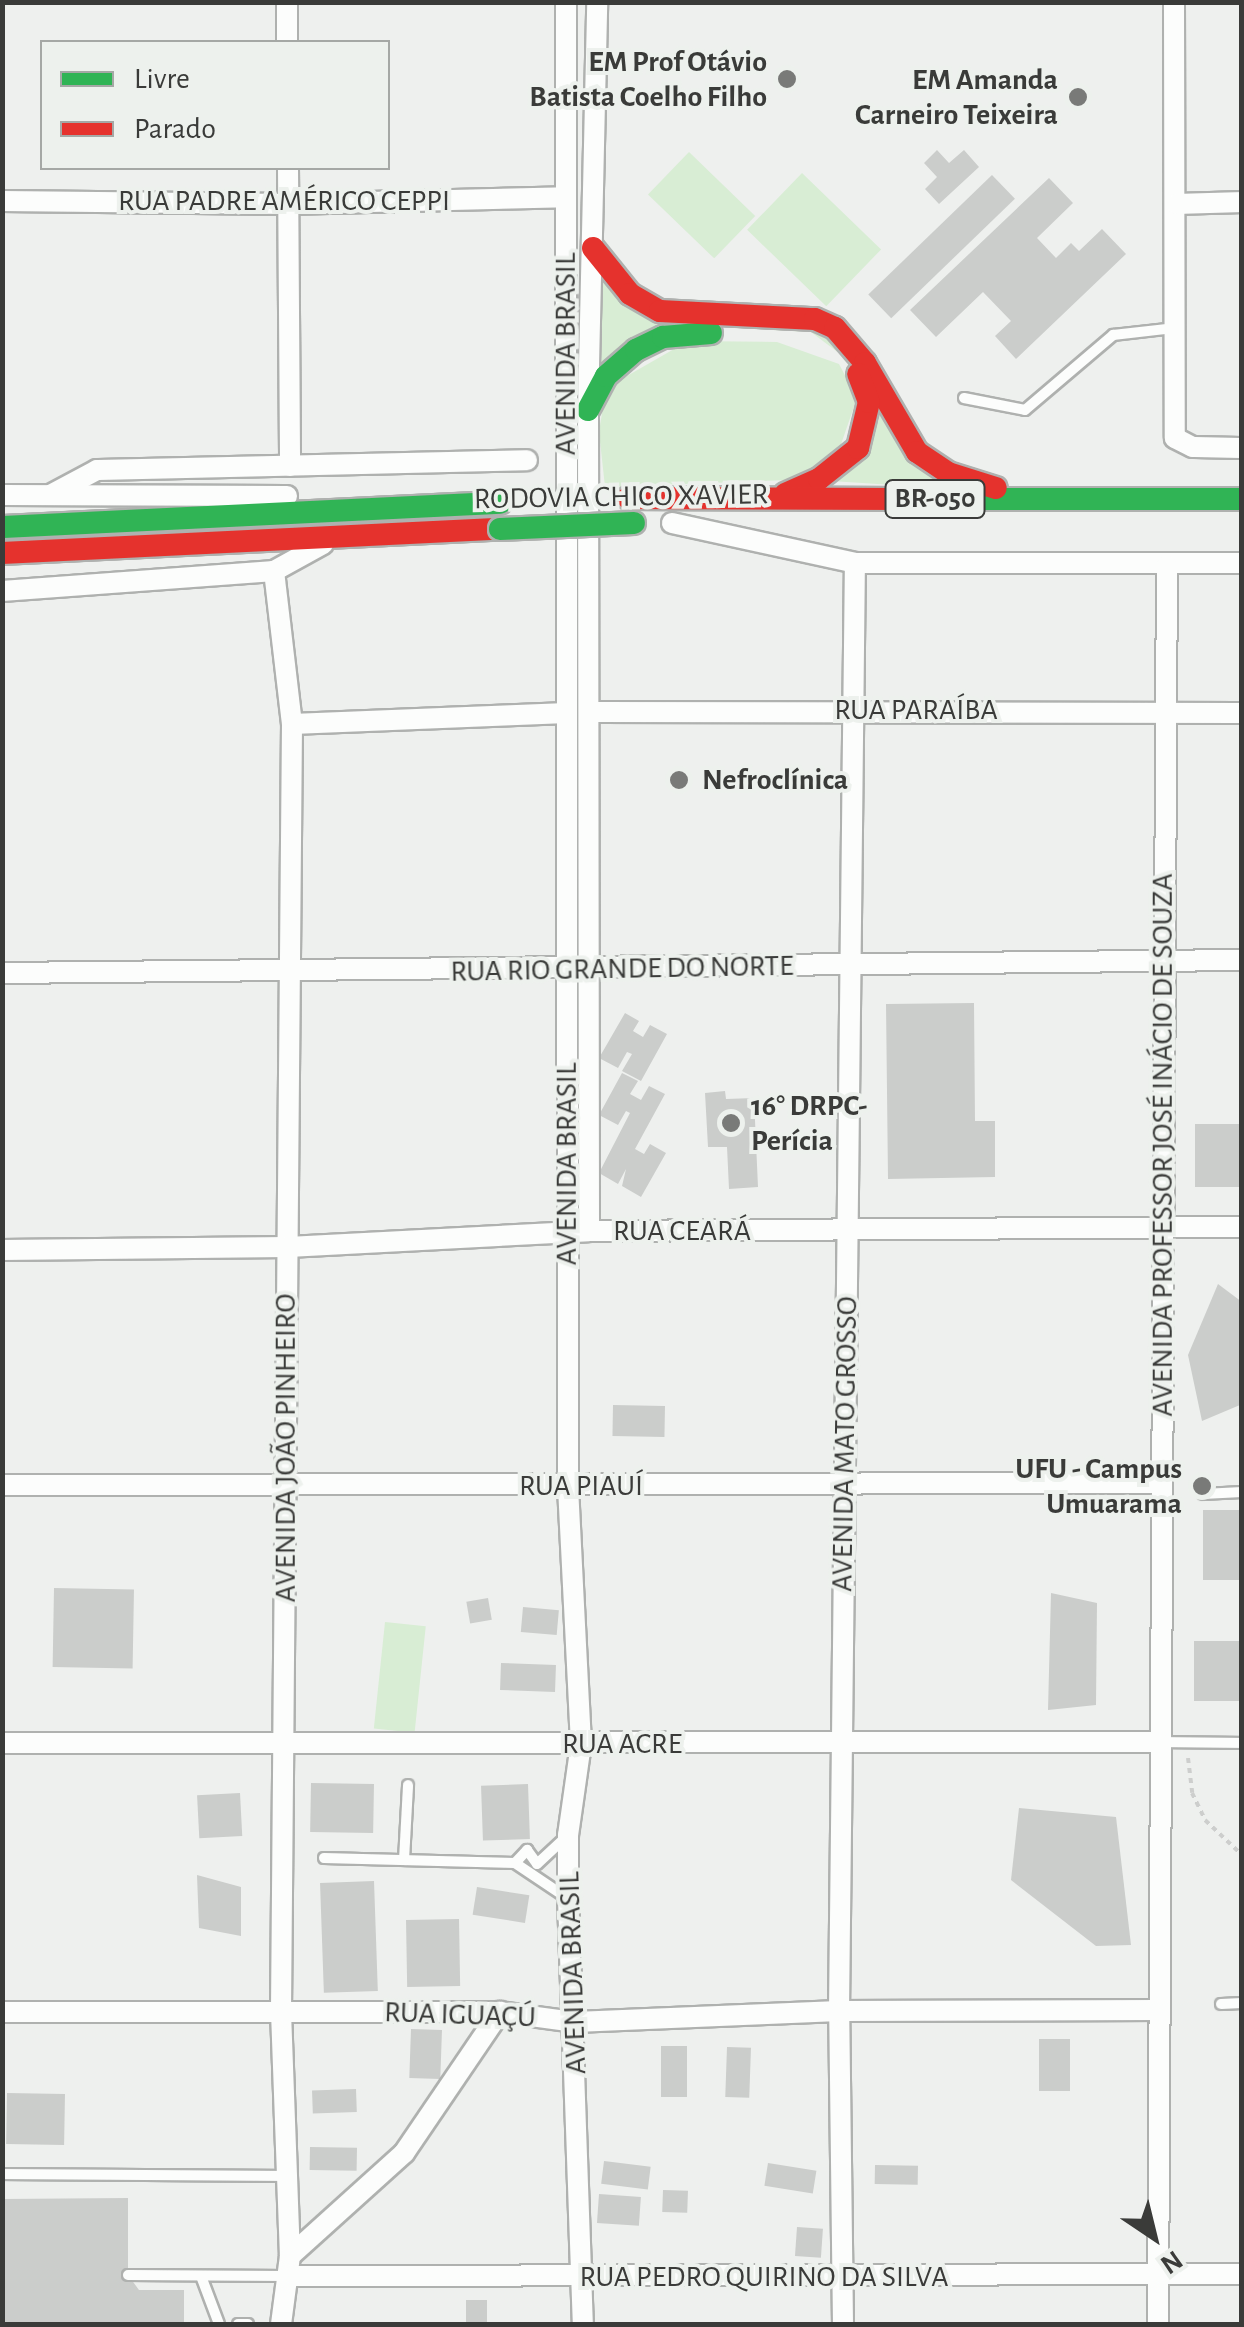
<!DOCTYPE html>
<html>
<head>
<meta charset="utf-8">
<style>
	body { margin:0 }
	#map { position:relative; width:1244px; height:2327px; overflow:hidden; background:#eef0ee; font-family:"Alegreya Sans",sans-serif }
	div>[style] { position:absolute }
	[style*='--x'] { left:calc(var(--x)*1px); top:calc(var(--y)*1px); width:calc(var(--w)*1px); rotate:calc(var(--a)*1deg) }
	.green>* { inset:0; background:#d8edd4; transform-origin:0 0 }
	.building>* { inset:0; background:#cbcdcb; transform-origin:0 0 }
	.path>* { height:4px; margin-top:-2px; transform-origin:0; background:repeating-linear-gradient(90deg,#cdcecd 0 5px,transparent 0 10px) }
	.roads { filter:drop-shadow(2px 0 #afb1af) drop-shadow(-2px 0 #afb1af) drop-shadow(0 2px #afb1af) drop-shadow(0 -2px #afb1af) }
	.lane>* { height:10px; margin:-5px; padding:0 5px; transform-origin:5px; border-radius:5px; background:#fcfdfc }
	.street>* { height:20px; margin:-10px; padding:0 10px; transform-origin:10px; border-radius:10px; background:#fcfdfc }
	.fast>* { height:22px; margin:-11px; padding:0 11px; transform-origin:11px; border-radius:11px; background:#30b455 }
	.jam>* { height:22px; margin:-11px; padding:0 11px; transform-origin:11px; border-radius:11px; background:#e5322d }
	.bridges { filter:drop-shadow(2px 0 #afb1af) drop-shadow(-2px 0 #afb1af) drop-shadow(0 2px #afb1af) drop-shadow(0 -2px #afb1af) }
	.fast-bridge>* { height:22px; margin:-11px; padding:0 11px; transform-origin:11px; border-radius:11px; background:#30b455 }
	.dots>* { width:28px; height:28px; translate:-50% -50%; box-sizing:border-box; border:5px solid #edf1ed; border-radius:50% }
	span { translate:-50% -50%; white-space:nowrap; text-align:center; line-height:1.15; -webkit-text-stroke:8px #edf1ed; paint-order:stroke }
	.shield-label span { padding:2px 8px; background:#edf1ed; border:2px solid; border-radius:8px; -webkit-text-stroke-width:0 }
	.shield-label { font-size:28px; color:#3a3b39; font-weight:700 }
	.poi-label { font-size:30px; color:#3a3b39; font-weight:700 }
	.right { translate:-100% -50%; text-align:right }
	.left { translate:0 -50%; text-align:left }
	.street-label { font-size:30px; color:#3a3b39 }
	.frame { position:absolute; inset:0; border:5px solid #3a3b39; pointer-events:none }
	.legend { position:absolute; left:40px; top:40px; width:350px; height:130px; box-sizing:border-box; background:#edf1ed; border:2px solid #a5a8a5; margin:0; padding:12px 18px; list-style:none; font-size:30px; color:#3a3b39 }
	.legend li { display:flex; align-items:center; gap:20px; height:50px }
	.legend b { width:50px; border:2px solid #a5a8a5 }
	.north { position:absolute; left:1104px; top:2187px; width:100px; height:100px; -webkit-text-stroke:8px #edf1ed; paint-order:stroke; rotate:145deg; font-size:28px; font-weight:700; line-height:40px; text-align:center; color:#3a3b39 }
	.north::after { content:''; display:block; margin:auto; width:35px; height:45px; background:#3a3b39; clip-path:polygon(50% 0,100% 100%,50% 72%,0 100%) }
</style>
</head>
<body>
<div id="map">
	<div class="green">
		<i style="left:689px;top:152px;width:92px;height:59px;rotate:44deg"></i>
		<i style="left:802px;top:173px;width:110px;height:79px;rotate:44deg"></i>
		<i style="clip-path:polygon(599px 268px,644px 310px,663px 317px,780px 319px,829px 333px,867px 372px,903px 442px,940px 488px,831px 481px,861px 453px,879px 420px,856px 366px,811px 332px,676px 325px,643px 337px,598px 374px)"></i>
		<i style="clip-path:polygon(688px 341px,777px 342px,839px 364px,857px 398px,837px 456px,788px 480px,605px 487px,599px 432px,606px 388px)"></i>
		<i style="left:385px;top:1622px;width:41px;height:107px;rotate:6deg"></i>
	</div>
	<div class="building">
		<i style="clip-path:polygon(937px 150px,949px 163px,964px 150px,979px 167px,939px 204px,925px 189px,937px 177px,924px 163px)"></i>
		<i style="left:992px;top:175px;width:33px;height:172px;rotate:46deg"></i>
		<i style="clip-path:polygon(1049px 178px,1073px 203px,1037px 238px,1056px 258px,1071px 243px,1079px 251px,1102px 229px,1126px 254px,1016px 359px,995px 336px,1011px 321px,983px 292px,936px 337px,910px 310px)"></i>
		<i style="clip-path:polygon(974px 1003px,975px 1121px,995px 1121px,995px 1177px,888px 1179px,886px 1004px)"></i>
		<i style="clip-path:polygon(625px 1013px,639px 1021px,633px 1031px,643px 1037px,650px 1025px,667px 1034px,641px 1081px,622px 1071px,632px 1054px,627px 1052px,618px 1068px,599px 1058px)"></i>
		<i style="clip-path:polygon(622px 1073px,638px 1081px,630px 1094px,641px 1100px,649px 1086px,665px 1094px,635px 1149px,644px 1154px,650px 1144px,666px 1153px,641px 1197px,622px 1186px,626px 1169px,618px 1184px,599px 1173px,630px 1113px,626px 1111px,618px 1125px,599px 1115px)"></i>
		<i style="clip-path:polygon(725px 1091px,726px 1099px,754px 1098px,758px 1187px,729px 1189px,727px 1147px,708px 1147px,705px 1093px)"></i>
		<i style="left:1195px;top:1124px;width:47px;height:63px"></i>
		<i style="clip-path:polygon(1218px 1284px,1242px 1302px,1242px 1398px,1240px 1405px,1202px 1421px,1188px 1355px)"></i>
		<i style="left:613px;top:1405px;width:52px;height:31px;rotate:1deg"></i>
		<i style="left:1242px;top:1510px;width:70px;height:39px;rotate:90deg"></i>
		<i style="left:54px;top:1588px;width:80px;height:79px;rotate:1deg"></i>
		<i style="clip-path:polygon(1051px 1593px,1097px 1603px,1096px 1705px,1048px 1710px)"></i>
		<i style="left:488px;top:1598px;width:22px;height:22px;rotate:80deg"></i>
		<i style="left:523px;top:1607px;width:36px;height:25px;rotate:5deg"></i>
		<i style="left:1194px;top:1641px;width:48px;height:60px"></i>
		<i style="left:501px;top:1663px;width:55px;height:27px;rotate:2deg"></i>
		<i style="left:311px;top:1783px;width:63px;height:49px;rotate:1deg"></i>
		<i style="left:528px;top:1784px;width:55px;height:47px;rotate:88deg"></i>
		<i style="left:240px;top:1793px;width:43px;height:43px;rotate:87deg"></i>
		<i style="clip-path:polygon(1019px 1808px,1116px 1817px,1131px 1945px,1096px 1946px,1011px 1880px)"></i>
		<i style="clip-path:polygon(197px 1875px,241px 1887px,241px 1936px,199px 1928px)"></i>
		<i style="left:374px;top:1881px;width:110px;height:54px;rotate:88deg"></i>
		<i style="left:477px;top:1887px;width:53px;height:28px;rotate:9deg"></i>
		<i style="left:459px;top:1919px;width:67px;height:53px;rotate:89deg"></i>
		<i style="left:411px;top:2029px;width:31px;height:49px;rotate:2deg"></i>
		<i style="left:1039px;top:2039px;width:31px;height:52px"></i>
		<i style="left:661px;top:2046px;width:26px;height:51px"></i>
		<i style="left:727px;top:2047px;width:24px;height:50px;rotate:2deg"></i>
		<i style="left:356px;top:2089px;width:23px;height:44px;rotate:88deg"></i>
		<i style="left:7px;top:2093px;width:58px;height:51px;rotate:1deg"></i>
		<i style="left:310px;top:2147px;width:47px;height:23px;rotate:1deg"></i>
		<i style="left:604px;top:2161px;width:47px;height:23px;rotate:7deg"></i>
		<i style="left:768px;top:2163px;width:49px;height:23px;rotate:9deg"></i>
		<i style="left:875px;top:2165px;width:43px;height:19px;rotate:1deg"></i>
		<i style="left:663px;top:2190px;width:25px;height:22px;rotate:2deg"></i>
		<i style="left:599px;top:2194px;width:42px;height:29px;rotate:4deg"></i>
		<i style="clip-path:polygon(128px 2198px,128px 2275px,139px 2290px,184px 2290px,184px 2324px,2px 2324px,2px 2199px)"></i>
		<i style="left:797px;top:2227px;width:26px;height:29px;rotate:4deg"></i>
		<i style="left:466px;top:2300px;width:21px;height:24px"></i>
	</div>
	<div class="path">
		<i style="--x:1188;--y:1758;--w:35;--a:83"></i>
		<i style="--x:1192;--y:1793;--w:30;--a:64"></i>
		<i style="--x:1205;--y:1820;--w:51;--a:43.4"></i>
	</div>
	<div class="roads">
		<div class="lane">
			<i style="--x:964;--y:398;--w:62;--a:11.1"></i>
			<i style="--x:1025;--y:410;--w:116;--a:-40.4"></i>
			<i style="--x:1113;--y:335;--w:61;--a:-6.5"></i>
			<i style="--x:1203;--y:1494;--w:39;--a:-3"></i>
			<i style="--x:1161;--y:1742;--w:81;--a:0.7"></i>
			<i style="--x:324;--y:1858;--w:191;--a:1.5"></i>
			<i style="--x:515;--y:1863;--w:63;--a:33.9"></i>
			<i style="--x:404;--y:1860;--w:75;--a:-86.9"></i>
			<i style="--x:515;--y:1863;--w:18;--a:-47"></i>
			<i style="--x:527;--y:1850;--w:17;--a:54"></i>
			<i style="--x:537;--y:1864;--w:38;--a:-43"></i>
			<i style="--x:1221;--y:2004;--w:21;--a:-3"></i>
			<i style="--x:2;--y:2174;--w:285;--a:0.4"></i>
			<i style="--x:128;--y:2275;--w:159;--a:0.4"></i>
			<i style="--x:201;--y:2276;--w:51;--a:69.4"></i>
			<i style="--x:238;--y:2324;--w:10;--a:0"></i>
		</div>
		<div class="street">
			<i style="--x:287;--y:2;--w:40;--a:90"></i>
			<i style="--x:566;--y:2;--w:1485;--a:89.92"></i>
			<i style="--x:568;--y:1487;--w:257;--a:87.1"></i>
			<i style="--x:581;--y:1744;--w:92;--a:98.1"></i>
			<i style="--x:568;--y:1835;--w:64;--a:90"></i>
			<i style="--x:568;--y:1899;--w:425;--a:88"></i>
			<i style="--x:1174;--y:2;--w:436;--a:89.9"></i>
			<i style="--x:1175;--y:438;--w:20;--a:27"></i>
			<i style="--x:1193;--y:447;--w:49;--a:1.2"></i>
			<i style="--x:288;--y:168;--w:298;--a:89.6"></i>
			<i style="--x:2;--y:201;--w:286;--a:0.6"></i>
			<i style="--x:288;--y:204;--w:278;--a:-1.4"></i>
			<i style="--x:1177;--y:204;--w:65;--a:-1.8"></i>
			<i style="--x:52;--y:494;--w:51;--a:-28.1"></i>
			<i style="--x:97;--y:470;--w:430;--a:-1.3"></i>
			<i style="--x:2;--y:495;--w:285;--a:0.2"></i>
			<i style="--x:672;--y:523;--w:187;--a:12.3"></i>
			<i style="--x:855;--y:563;--w:387;--a:0"></i>
			<i style="--x:274;--y:571;--w:154;--a:83.3"></i>
			<i style="--x:292;--y:724;--w:1288;--a:90.49"></i>
			<i style="--x:281;--y:2012;--w:244;--a:87.9"></i>
			<i style="--x:290;--y:2256;--w:69;--a:97.5"></i>
			<i style="--x:2;--y:591;--w:273;--a:-4.2"></i>
			<i style="--x:274;--y:571;--w:56;--a:-28.9"></i>
			<i style="--x:591;--y:712;--w:651;--a:0.09"></i>
			<i style="--x:292;--y:724;--w:275;--a:-2.3"></i>
			<i style="--x:2;--y:973;--w:1240;--a:-0.6"></i>
			<i style="--x:589;--y:1231;--w:821;--a:-90.07"></i>
			<i style="--x:588;--y:410;--w:408;--a:-88.7"></i>
			<i style="--x:2;--y:1250;--w:286;--a:-0.6"></i>
			<i style="--x:288;--y:1247;--w:301;--a:-3"></i>
			<i style="--x:589;--y:1231;--w:653;--a:-0.35"></i>
			<i style="--x:2;--y:1485;--w:1158;--a:-0.1"></i>
			<i style="--x:2;--y:1743;--w:1158;--a:-0.05"></i>
			<i style="--x:2;--y:2012;--w:498;--a:0"></i>
			<i style="--x:500;--y:2012;--w:76;--a:7.6"></i>
			<i style="--x:575;--y:2022;--w:264;--a:-2.4"></i>
			<i style="--x:839;--y:2011;--w:319;--a:-0.2"></i>
			<i style="--x:290;--y:2256;--w:154;--a:-42.1"></i>
			<i style="--x:404;--y:2153;--w:171;--a:-55.8"></i>
			<i style="--x:287;--y:2276;--w:955;--a:-0.12"></i>
			<i style="--x:843;--y:2324;--w:313;--a:-90.7"></i>
			<i style="--x:839;--y:2011;--w:1448;--a:-89.37"></i>
			<i style="--x:1158;--y:2324;--w:1758;--a:-89.71"></i>
		</div>
		<div class="fast">
			<i style="--x:588;--y:410;--w:38;--a:-62"></i>
			<i style="--x:606;--y:376;--w:40;--a:-41"></i>
			<i style="--x:636;--y:350;--w:30;--a:-26"></i>
			<i style="--x:663;--y:337;--w:48;--a:-4.8"></i>
			<i style="--x:965;--y:499;--w:277;--a:0"></i>
			<i style="--x:3;--y:527;--w:498;--a:-2.8"></i>
		</div>
		<div class="jam">
			<i style="--x:593;--y:248;--w:59;--a:51.2"></i>
			<i style="--x:630;--y:294;--w:34;--a:30"></i>
			<i style="--x:660;--y:311;--w:155;--a:3"></i>
			<i style="--x:815;--y:319;--w:22;--a:24"></i>
			<i style="--x:835;--y:328;--w:46;--a:49.4"></i>
			<i style="--x:865;--y:363;--w:103;--a:59.7"></i>
			<i style="--x:917;--y:452;--w:37;--a:34"></i>
			<i style="--x:948;--y:473;--w:50;--a:17.4"></i>
			<i style="--x:785;--y:494;--w:37;--a:-24"></i>
			<i style="--x:819;--y:479;--w:50;--a:-38.5"></i>
			<i style="--x:858;--y:448;--w:47;--a:-76.6"></i>
			<i style="--x:869;--y:402;--w:30;--a:-111"></i>
			<i style="--x:628;--y:498;--w:337;--a:0.2"></i>
			<i style="--x:2;--y:553;--w:499;--a:-2.8"></i>
		</div>
	</div>
	<div class="bridges">
		<div class="fast-bridge">
			<i style="--x:500;--y:529;--w:134;--a:-2.6"></i>
		</div>
	</div>
	<div class="dots">
		<i style="left:787px;top:79px;background:#797a78"></i>
		<i style="left:1078px;top:97px;background:#797a78"></i>
		<i style="left:679px;top:780px;background:#797a78"></i>
		<i style="left:731px;top:1123px;background:#797a78"></i>
		<i style="left:1202px;top:1486px;background:#797a78"></i>
	</div>
	<div class="shield-label">
		<span style="left:935px;top:499px">BR-050</span>
	</div>
	<div class="poi-label">
		<span class="right" style="left:767px;top:79px">EM Prof Otávio<br>Batista Coelho Filho</span>
		<span class="right" style="left:1058px;top:97px">EM Amanda<br>Carneiro Teixeira</span>
		<span class="left" style="left:702px;top:780px">Nefroclínica</span>
		<span class="left" style="left:751px;top:1123px">16° DRPC-<br>Perícia</span>
		<span class="right" style="left:1182px;top:1486px">UFU - Campus<br>Umuarama</span>
	</div>
	<div class="street-label">
		<span style="left:284px;top:201px">RUA PADRE AMÉRICO CEPPI</span>
		<span style="left:566px;top:354px;rotate:-90deg">AVENIDA BRASIL</span>
		<span style="left:621px;top:497px;rotate:-1deg">RODOVIA CHICO XAVIER</span>
		<span style="left:916px;top:710px">RUA PARAÍBA</span>
		<span style="left:622px;top:969px;rotate:-1deg">RUA RIO GRANDE DO NORTE</span>
		<span style="left:1163px;top:1145px;rotate:-90deg">AVENIDA PROFESSOR JOSÉ INÁCIO DE SOUZA</span>
		<span style="left:567px;top:1164px;rotate:-90deg">AVENIDA BRASIL</span>
		<span style="left:682px;top:1231px">RUA CEARÁ</span>
		<span style="left:845px;top:1444px;rotate:-89deg">AVENIDA MATO GROSSO</span>
		<span style="left:286px;top:1448px;rotate:-90deg">AVENIDA JOÃO PINHEIRO</span>
		<span style="left:581px;top:1486px">RUA PIAUÍ</span>
		<span style="left:622px;top:1744px">RUA ACRE</span>
		<span style="left:573px;top:1973px;rotate:-92deg">AVENIDA BRASIL</span>
		<span style="left:460px;top:2015px;rotate:2deg">RUA IGUAÇÚ</span>
		<span style="left:764px;top:2277px">RUA PEDRO QUIRINO DA SILVA</span>
	</div>
	<div class="frame"></div>
	<ul class="legend">
	<li><b style="height:12px;background:#30b455"></b>Livre</li>
	<li><b style="height:12px;background:#e5322d"></b>Parado</li>
	</ul>
	<div class="north">N</div>
</div>
</body>
</html>
